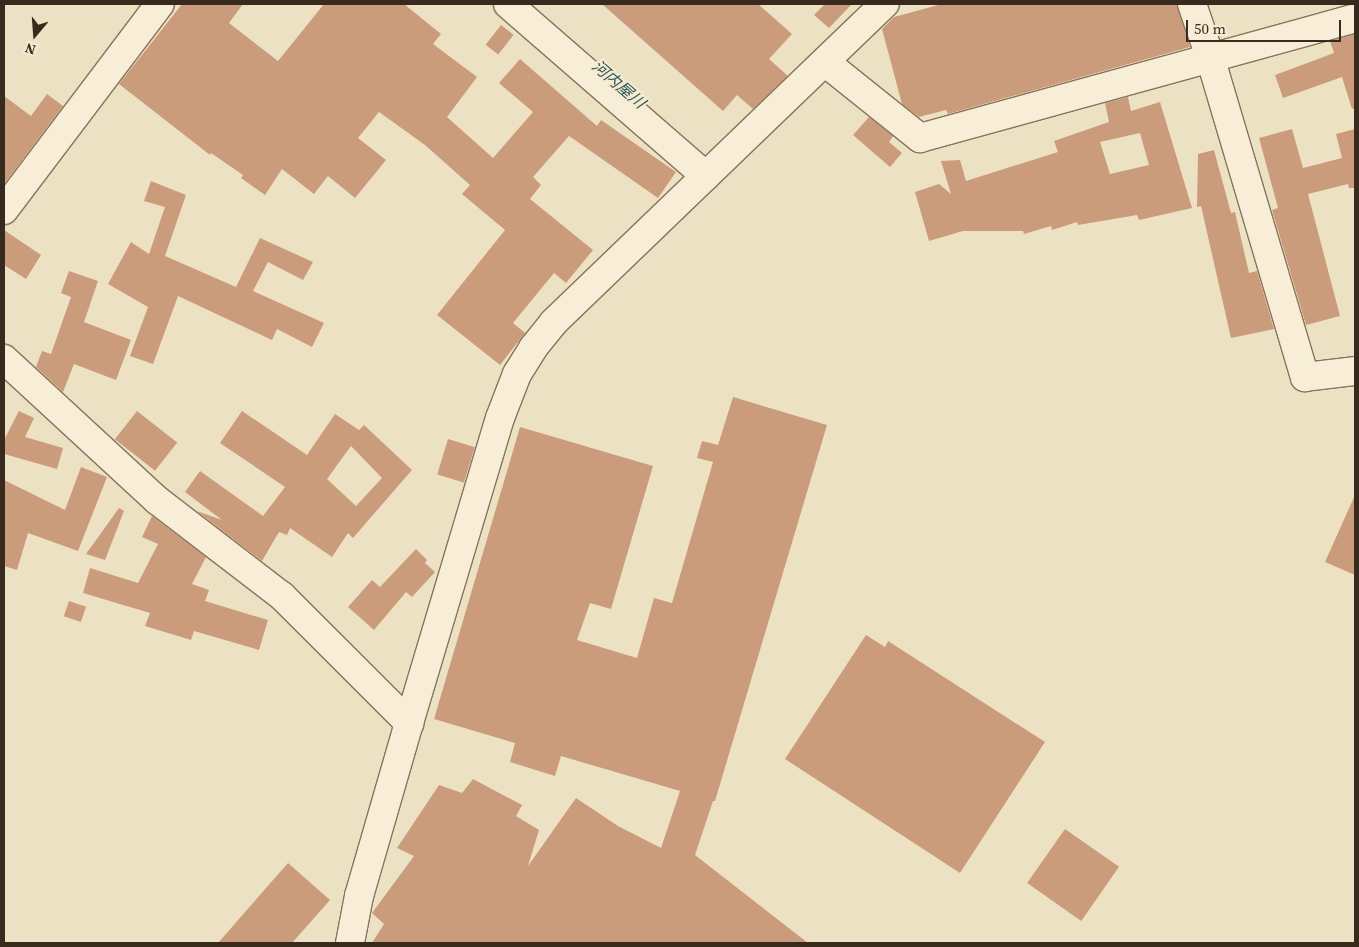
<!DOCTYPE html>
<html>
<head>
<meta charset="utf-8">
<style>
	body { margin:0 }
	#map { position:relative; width:1359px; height:947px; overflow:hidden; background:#ede1c4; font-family:"Source Serif 4","Noto Sans JP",serif }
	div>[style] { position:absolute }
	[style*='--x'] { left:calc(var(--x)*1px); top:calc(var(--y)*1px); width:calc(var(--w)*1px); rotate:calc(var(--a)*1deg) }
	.building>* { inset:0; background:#cb9c7b; transform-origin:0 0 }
	.roads { filter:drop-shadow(1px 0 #87735b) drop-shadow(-1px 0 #87735b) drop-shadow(0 1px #87735b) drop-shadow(0 -1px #87735b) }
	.minor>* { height:28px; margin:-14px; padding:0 14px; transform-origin:14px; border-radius:14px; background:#f8eed7 }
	span { translate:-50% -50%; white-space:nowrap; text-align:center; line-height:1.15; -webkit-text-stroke:4px #f5ebd3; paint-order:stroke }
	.water-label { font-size:16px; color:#2e5755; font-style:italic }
	.frame { position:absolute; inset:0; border:5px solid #382b1e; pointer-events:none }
	.north { position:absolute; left:10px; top:10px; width:50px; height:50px; -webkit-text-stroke:4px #f5ebd3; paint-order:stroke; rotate:198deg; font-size:14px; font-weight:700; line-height:20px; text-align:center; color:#382b1e }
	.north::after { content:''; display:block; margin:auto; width:18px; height:22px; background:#382b1e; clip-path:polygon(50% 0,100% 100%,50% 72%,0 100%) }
	.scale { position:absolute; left:1186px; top:20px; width:155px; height:22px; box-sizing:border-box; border:2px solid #382b1e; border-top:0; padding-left:6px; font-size:15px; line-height:18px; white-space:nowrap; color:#382b1e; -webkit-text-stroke:4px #f5ebd3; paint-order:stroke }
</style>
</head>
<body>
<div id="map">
	<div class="building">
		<i style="clip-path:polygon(182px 4px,243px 4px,229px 23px,278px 61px,324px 4px,404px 4px,441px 34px,433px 44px,477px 77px,447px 117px,493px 158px,533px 112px,499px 83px,520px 59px,597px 126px,601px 120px,676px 172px,658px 198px,569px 136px,533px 177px,541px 185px,530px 199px,593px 250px,566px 283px,554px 273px,513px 323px,525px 333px,500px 365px,437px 315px,505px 230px,462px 194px,470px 185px,425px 145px,379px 112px,358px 138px,386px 160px,355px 198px,328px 176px,314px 194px,282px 169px,265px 195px,241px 178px,243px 175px,211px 153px,210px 155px,119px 84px)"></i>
		<i style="clip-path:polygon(602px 4px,758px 4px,792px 34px,769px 59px,788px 76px,753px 109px,737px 95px,723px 111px)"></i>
		<i style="clip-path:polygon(825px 4px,852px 4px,829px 28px,814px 15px)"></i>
		<i style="clip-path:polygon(942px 4px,1177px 4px,1190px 47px,948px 114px,946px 110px,919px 117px,902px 104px,882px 29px,894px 17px)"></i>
		<i style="left:501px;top:25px;width:16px;height:25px;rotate:38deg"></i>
		<i style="clip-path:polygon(1355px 34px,1355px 108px,1352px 109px,1342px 77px,1283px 98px,1275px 75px,1334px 53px,1330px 41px)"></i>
		<i style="clip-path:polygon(47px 94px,63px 106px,4px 184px,4px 96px,31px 116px)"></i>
		<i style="clip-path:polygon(evenodd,1128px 97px,1131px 111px,1160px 102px,1192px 208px,1139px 220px,1137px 215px,1078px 225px,1077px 222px,1052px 230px,1051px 226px,1024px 234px,1023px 231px,963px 231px,929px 241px,915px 192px,939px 184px,951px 194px,941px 161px,960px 160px,966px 181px,1058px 152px,1054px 141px,1109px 122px,1105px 103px,1128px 97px,1140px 133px,1149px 165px,1110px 174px,1100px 142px,1140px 133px)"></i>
		<i style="clip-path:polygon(869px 117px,893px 136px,889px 142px,902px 153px,890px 167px,853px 135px)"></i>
		<i style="clip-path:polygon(1292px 129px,1303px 168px,1342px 158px,1336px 134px,1355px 129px,1355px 188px,1349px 188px,1348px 184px,1308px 194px,1340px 316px,1306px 325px,1272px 210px,1278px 208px,1259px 138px)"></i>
		<i style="clip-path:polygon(1214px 150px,1231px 213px,1235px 212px,1249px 273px,1257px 271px,1274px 329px,1231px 338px,1201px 206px,1197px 207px,1198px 154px)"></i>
		<i style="clip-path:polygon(151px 181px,186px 195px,165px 256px,236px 287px,260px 238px,313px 262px,303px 280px,268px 262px,253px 291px,324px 323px,312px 347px,277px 329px,272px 340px,178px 296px,153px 364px,130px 356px,148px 307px,108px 284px,131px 242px,149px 254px,165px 207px,144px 201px)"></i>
		<i style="clip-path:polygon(4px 230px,41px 255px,26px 279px,4px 265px)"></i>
		<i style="clip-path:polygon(69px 271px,98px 281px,84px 322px,131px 340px,116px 380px,74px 364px,63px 392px,36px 367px,42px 351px,51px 354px,71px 297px,61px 293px)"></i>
		<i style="clip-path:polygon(733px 397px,827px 425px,715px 801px,713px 801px,695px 855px,808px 943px,372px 943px,384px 924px,372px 913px,414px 856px,397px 848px,439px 785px,462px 793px,473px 779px,522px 805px,516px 816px,539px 830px,528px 866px,576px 798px,618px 826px,661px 848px,680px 791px,561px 756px,555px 776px,510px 762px,515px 743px,434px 719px,520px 427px,653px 466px,611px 609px,590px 603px,577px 640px,637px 658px,654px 598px,672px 603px,713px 462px,697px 458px,702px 441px,718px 445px)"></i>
		<i style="clip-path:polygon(19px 411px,34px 418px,25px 437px,63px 448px,57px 469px,4px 454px,4px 440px)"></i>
		<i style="left:137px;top:411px;width:51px;height:36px;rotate:38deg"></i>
		<i style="clip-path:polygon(evenodd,242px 411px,307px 455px,335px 414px,359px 430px,364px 425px,412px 470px,353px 538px,348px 533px,332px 557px,290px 528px,287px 535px,279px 532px,262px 561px,197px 511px,222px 520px,185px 492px,200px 471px,263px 516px,285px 487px,220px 443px,242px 411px,351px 446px,382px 478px,356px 506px,327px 479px,351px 446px)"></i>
		<i style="left:448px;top:439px;width:28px;height:37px;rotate:17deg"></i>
		<i style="clip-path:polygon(81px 467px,107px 477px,78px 551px,28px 533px,17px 570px,4px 566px,4px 480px,65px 510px)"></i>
		<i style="clip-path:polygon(1355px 495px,1355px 575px,1325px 562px)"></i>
		<i style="clip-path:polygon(119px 508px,124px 511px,105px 560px,86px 554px)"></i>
		<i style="clip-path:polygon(152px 516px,206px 557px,192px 584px,209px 590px,205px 601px,268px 620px,259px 650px,194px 631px,191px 640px,145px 626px,150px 613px,83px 593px,90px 568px,138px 583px,158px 544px,142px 537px)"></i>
		<i style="clip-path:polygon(416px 549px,427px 560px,425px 563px,435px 572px,412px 597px,406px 592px,374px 630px,348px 607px,372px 580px,380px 587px)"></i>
		<i style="left:69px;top:601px;width:18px;height:16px;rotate:19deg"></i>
		<i style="clip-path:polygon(866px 635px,885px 647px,888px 641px,1045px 742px,960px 873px,785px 759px)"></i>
		<i style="left:1065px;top:829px;width:66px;height:66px;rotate:35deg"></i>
		<i style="clip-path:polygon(288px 863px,330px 900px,292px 943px,218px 943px)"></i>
	</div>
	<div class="roads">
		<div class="minor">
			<i style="--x:508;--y:4;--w:262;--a:41"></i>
			<i style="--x:1192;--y:4;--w:56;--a:71.2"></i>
			<i style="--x:1210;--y:57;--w:334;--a:73.5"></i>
			<i style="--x:1305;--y:377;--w:50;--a:-6.8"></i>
			<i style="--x:825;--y:62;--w:122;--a:38.7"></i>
			<i style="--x:920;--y:138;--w:451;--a:-15.4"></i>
			<i style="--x:4;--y:210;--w:258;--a:-52.9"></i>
			<i style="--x:4;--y:359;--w:209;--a:42.7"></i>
			<i style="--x:158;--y:501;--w:156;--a:37.5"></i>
			<i style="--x:282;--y:596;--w:180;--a:45"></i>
			<i style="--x:350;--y:943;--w:48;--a:-79.2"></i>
			<i style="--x:359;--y:896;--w:180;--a:-73.9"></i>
			<i style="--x:409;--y:723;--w:318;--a:-73.4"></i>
			<i style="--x:500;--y:418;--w:47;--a:-68.9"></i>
			<i style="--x:517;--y:374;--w:31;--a:-58"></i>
			<i style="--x:533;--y:348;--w:33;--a:-51"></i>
			<i style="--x:554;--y:322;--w:459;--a:-43.9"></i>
		</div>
	</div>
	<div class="water-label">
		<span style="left:619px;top:84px;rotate:41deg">河内屋川</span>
	</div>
	<div class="frame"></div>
	<div class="north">N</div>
	<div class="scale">50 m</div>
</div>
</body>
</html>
